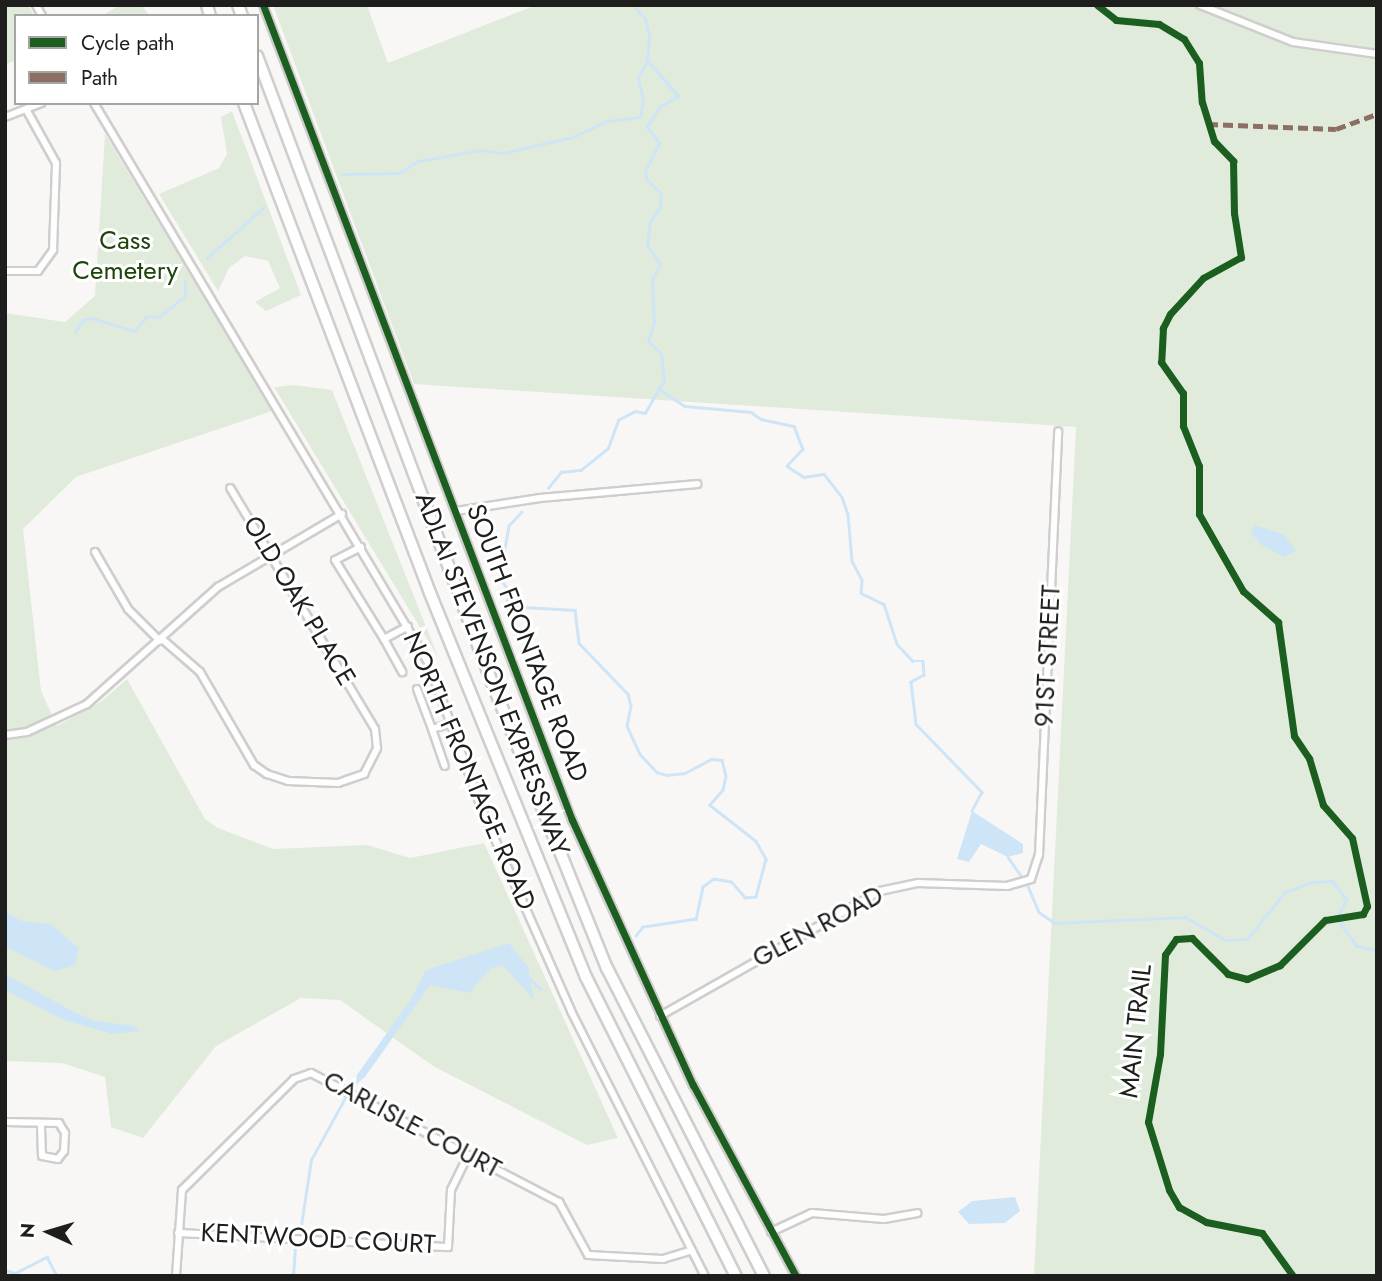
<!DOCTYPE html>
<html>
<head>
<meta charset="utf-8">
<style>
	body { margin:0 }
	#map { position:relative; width:1382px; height:1281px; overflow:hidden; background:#f9f7f5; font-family:Jost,sans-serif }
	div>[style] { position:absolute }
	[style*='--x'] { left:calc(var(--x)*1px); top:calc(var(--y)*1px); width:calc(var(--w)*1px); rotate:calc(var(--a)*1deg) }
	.green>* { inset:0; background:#e1ebdc }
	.water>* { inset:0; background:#cee5f7 }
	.stream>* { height:2.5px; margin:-1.25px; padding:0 1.25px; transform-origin:1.25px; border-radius:1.25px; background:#cee5f7 }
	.roads { filter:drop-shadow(2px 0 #cfcecc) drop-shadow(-2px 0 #cfcecc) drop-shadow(0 2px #cfcecc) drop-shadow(0 -2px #cfcecc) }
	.minor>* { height:6px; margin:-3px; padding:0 3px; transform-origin:3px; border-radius:3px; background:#fefefe }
	.motorway>* { height:10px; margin:-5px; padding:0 5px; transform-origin:5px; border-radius:5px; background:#fefefe }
	.quiet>* { height:5px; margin-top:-2.5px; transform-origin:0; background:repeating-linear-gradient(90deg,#8d6e63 0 10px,transparent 0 15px) }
	.cycleway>* { height:7px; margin:-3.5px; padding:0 3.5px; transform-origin:3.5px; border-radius:3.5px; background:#1b5e20 }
	span { translate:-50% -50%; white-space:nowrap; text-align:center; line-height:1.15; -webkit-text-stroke:6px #fff; paint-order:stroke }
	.park-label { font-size:26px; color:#1e440a }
	.street-label { font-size:26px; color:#1e1e1c }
	.frame { position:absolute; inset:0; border:7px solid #1e1e1c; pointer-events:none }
	.legend { position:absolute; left:14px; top:14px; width:245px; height:91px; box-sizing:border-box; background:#fff; border:2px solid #a5a5a4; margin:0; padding:9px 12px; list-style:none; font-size:21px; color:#1e1e1c }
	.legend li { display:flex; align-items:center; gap:14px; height:35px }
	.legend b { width:35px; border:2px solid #a5a5a4 }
	.north { position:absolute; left:14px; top:1197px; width:70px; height:70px; -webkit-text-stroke:5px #fff; paint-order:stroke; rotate:274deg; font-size:19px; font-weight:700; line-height:28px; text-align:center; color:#1e1e1c }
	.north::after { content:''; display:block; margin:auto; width:24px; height:32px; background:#1e1e1c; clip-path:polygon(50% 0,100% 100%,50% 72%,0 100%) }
</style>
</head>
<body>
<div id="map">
	<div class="green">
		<i style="clip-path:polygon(5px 5px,28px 5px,34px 16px,16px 16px,16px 60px,5px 65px)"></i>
		<i style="clip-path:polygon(120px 5px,142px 5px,149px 16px,102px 16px)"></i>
		<i style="clip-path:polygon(273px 5px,367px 5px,388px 63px,536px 5px,1377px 5px,1377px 1276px,1034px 1276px,1076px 427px,414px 384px)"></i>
		<i style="clip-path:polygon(232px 111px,301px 295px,266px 311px,255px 302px,280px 288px,268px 261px,245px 256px,229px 268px,218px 291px,159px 194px,219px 168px,227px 154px,221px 117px)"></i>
		<i style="clip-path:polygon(105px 134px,272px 411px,76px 477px,23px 529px,41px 691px,57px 726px,102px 701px,127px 679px,205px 819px,218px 828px,273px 849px,367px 845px,410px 858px,484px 843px,618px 1138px,587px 1145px,433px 1066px,340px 1000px,301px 998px,216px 1046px,143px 1138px,111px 1127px,105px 1077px,62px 1063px,5px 1061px,5px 313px,65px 322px,95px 296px)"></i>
		<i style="clip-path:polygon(294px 385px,332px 390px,438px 657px,274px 387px)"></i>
	</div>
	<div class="water">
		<i style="clip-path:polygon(1255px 525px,1283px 534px,1296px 551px,1284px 557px,1263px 546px,1251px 533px)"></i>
		<i style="clip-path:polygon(972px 811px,1023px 844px,1023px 853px,1008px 857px,981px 844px,969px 862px,957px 859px)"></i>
		<i style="clip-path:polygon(5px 911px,21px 921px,50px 924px,79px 948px,75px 965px,55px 971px,5px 947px)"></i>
		<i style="clip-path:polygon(509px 943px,528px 967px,534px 1000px,503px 965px,491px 968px,469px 993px,430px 985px,365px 1077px,354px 1086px,351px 1083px,410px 1001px,426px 970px)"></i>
		<i style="clip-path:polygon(5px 974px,74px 1012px,96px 1021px,135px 1026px,139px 1031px,112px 1034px,64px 1020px,5px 990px)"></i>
		<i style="clip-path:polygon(1015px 1197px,1020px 1211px,1005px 1223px,969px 1224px,958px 1212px,972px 1201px)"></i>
	</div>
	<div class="stream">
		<i style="--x:342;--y:174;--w:57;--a:-1"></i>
		<i style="--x:399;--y:173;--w:22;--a:-32"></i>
		<i style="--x:418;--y:161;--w:64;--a:-9.9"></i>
		<i style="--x:481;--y:150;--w:22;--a:8"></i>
		<i style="--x:503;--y:153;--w:72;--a:-12.9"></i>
		<i style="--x:573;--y:137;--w:38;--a:-25"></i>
		<i style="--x:608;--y:121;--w:32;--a:-7"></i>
		<i style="--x:640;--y:117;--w:17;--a:-80"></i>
		<i style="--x:643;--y:100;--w:23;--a:-103"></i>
		<i style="--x:638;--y:78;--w:19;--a:-62"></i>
		<i style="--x:647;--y:61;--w:25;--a:-85"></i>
		<i style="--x:649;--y:36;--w:17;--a:-103"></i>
		<i style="--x:645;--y:19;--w:18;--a:-131"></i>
		<i style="--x:207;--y:258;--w:76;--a:-41.8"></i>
		<i style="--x:75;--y:332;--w:14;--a:-56"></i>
		<i style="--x:83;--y:320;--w:9;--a:-13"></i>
		<i style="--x:92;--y:318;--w:44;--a:17.2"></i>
		<i style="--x:134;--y:331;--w:18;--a:-49"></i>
		<i style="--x:146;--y:317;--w:13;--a:0"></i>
		<i style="--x:159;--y:317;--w:33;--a:-39"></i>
		<i style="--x:185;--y:296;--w:14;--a:-90"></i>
		<i style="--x:661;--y:390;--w:29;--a:34"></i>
		<i style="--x:685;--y:406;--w:66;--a:5.2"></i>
		<i style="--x:751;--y:412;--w:12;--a:35"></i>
		<i style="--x:761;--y:419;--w:34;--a:12"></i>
		<i style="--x:794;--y:426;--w:25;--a:69"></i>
		<i style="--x:803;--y:449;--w:23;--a:133"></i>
		<i style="--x:787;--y:466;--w:20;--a:33"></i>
		<i style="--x:804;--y:477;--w:20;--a:-9"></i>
		<i style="--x:824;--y:474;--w:29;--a:52"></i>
		<i style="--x:842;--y:497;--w:18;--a:71"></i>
		<i style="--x:848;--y:514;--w:47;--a:85.1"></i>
		<i style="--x:852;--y:561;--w:21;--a:62"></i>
		<i style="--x:862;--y:580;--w:13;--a:94"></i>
		<i style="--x:861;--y:593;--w:25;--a:26"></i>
		<i style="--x:884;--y:604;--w:42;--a:72"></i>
		<i style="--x:897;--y:644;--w:23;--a:47"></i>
		<i style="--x:913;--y:661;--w:10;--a:0"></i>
		<i style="--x:923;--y:661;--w:14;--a:86"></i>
		<i style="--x:924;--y:675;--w:15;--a:152"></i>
		<i style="--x:911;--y:682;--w:42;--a:83.2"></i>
		<i style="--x:916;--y:724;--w:95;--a:45.9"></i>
		<i style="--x:982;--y:792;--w:21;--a:118"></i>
		<i style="--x:548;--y:488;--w:21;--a:-51"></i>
		<i style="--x:561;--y:472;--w:20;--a:-6"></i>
		<i style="--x:581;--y:470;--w:35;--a:-39"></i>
		<i style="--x:608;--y:448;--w:30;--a:-70"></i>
		<i style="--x:618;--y:420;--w:19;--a:-28"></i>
		<i style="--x:635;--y:411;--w:10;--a:11"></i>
		<i style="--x:645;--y:413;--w:38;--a:-60"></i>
		<i style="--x:664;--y:380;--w:26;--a:-97"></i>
		<i style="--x:661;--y:354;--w:18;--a:-135"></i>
		<i style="--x:648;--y:341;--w:19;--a:-72"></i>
		<i style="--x:654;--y:323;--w:43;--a:-92.7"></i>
		<i style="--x:652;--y:280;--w:18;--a:-63"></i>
		<i style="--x:660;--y:264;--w:22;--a:-126"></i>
		<i style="--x:647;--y:246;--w:24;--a:-83"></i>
		<i style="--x:650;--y:222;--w:18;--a:-56"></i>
		<i style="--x:660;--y:207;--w:13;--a:-86"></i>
		<i style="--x:661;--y:194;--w:21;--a:-135"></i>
		<i style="--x:646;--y:179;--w:8;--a:-97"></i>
		<i style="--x:645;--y:171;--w:31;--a:-63"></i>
		<i style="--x:659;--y:143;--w:20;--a:-127"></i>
		<i style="--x:647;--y:127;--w:23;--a:-59"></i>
		<i style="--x:659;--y:107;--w:22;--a:-30"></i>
		<i style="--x:678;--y:96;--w:47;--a:-131.5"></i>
		<i style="--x:522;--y:512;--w:19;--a:133"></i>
		<i style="--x:509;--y:526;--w:39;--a:100"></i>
		<i style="--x:502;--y:564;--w:17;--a:90"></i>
		<i style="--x:502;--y:581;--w:14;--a:54"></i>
		<i style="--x:510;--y:592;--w:15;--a:106"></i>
		<i style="--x:506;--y:606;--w:69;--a:3.3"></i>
		<i style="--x:575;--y:610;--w:33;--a:83"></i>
		<i style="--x:579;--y:643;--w:71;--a:46.1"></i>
		<i style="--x:628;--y:694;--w:12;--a:76"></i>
		<i style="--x:631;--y:706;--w:20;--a:101"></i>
		<i style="--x:627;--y:726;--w:31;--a:65"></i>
		<i style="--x:640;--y:754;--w:25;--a:47"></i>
		<i style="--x:657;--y:772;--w:9;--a:18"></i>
		<i style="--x:666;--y:775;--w:19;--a:-6"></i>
		<i style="--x:685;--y:773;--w:30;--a:-28"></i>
		<i style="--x:711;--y:759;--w:11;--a:5"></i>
		<i style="--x:722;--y:760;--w:16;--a:76"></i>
		<i style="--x:726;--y:776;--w:14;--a:102"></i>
		<i style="--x:723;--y:790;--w:20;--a:131"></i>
		<i style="--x:710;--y:805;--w:58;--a:38"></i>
		<i style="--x:756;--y:841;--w:21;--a:61"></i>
		<i style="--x:766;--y:859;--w:39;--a:105"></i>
		<i style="--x:756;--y:897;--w:11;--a:175"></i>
		<i style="--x:745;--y:898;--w:21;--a:-131"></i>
		<i style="--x:731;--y:882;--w:17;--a:-170"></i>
		<i style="--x:714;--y:879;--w:14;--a:144"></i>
		<i style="--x:703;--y:887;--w:33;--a:102"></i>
		<i style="--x:696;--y:919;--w:54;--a:171.4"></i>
		<i style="--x:643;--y:927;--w:11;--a:128"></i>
		<i style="--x:1008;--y:857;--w:28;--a:55"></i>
		<i style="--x:1028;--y:886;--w:28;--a:67"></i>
		<i style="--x:1039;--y:912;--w:19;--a:35"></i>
		<i style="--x:1055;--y:923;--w:130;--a:-2.6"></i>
		<i style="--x:1185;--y:917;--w:47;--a:29.3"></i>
		<i style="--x:1226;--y:940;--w:21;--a:-3"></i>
		<i style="--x:1247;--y:939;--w:60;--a:-51"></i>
		<i style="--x:1285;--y:892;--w:29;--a:-20"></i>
		<i style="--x:1312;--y:882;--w:21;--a:-3"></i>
		<i style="--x:1333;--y:881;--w:24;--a:54"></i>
		<i style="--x:1347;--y:900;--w:15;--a:118"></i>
		<i style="--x:1340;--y:913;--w:11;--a:85"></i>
		<i style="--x:1341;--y:924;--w:27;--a:54"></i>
		<i style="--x:1357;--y:946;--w:20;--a:11"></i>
		<i style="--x:530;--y:979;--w:15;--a:42"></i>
		<i style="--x:300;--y:1232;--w:73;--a:-81.3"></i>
		<i style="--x:311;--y:1160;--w:73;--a:-61.3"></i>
		<i style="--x:5;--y:1270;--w:10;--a:17"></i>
		<i style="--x:15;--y:1273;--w:36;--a:-27"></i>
		<i style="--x:47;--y:1257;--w:21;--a:62"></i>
		<i style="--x:293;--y:1276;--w:30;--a:-86"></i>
	</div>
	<div class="roads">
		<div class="minor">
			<i style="--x:36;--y:5;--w:13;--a:61"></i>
			<i style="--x:263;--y:5;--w:872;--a:69.24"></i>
			<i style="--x:572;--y:820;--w:291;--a:65.5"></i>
			<i style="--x:693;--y:1085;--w:217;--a:61.7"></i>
			<i style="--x:1200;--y:5;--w:100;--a:21.7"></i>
			<i style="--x:1293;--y:42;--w:85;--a:8.1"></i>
			<i style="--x:94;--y:103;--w:653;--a:59.16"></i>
			<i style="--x:429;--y:664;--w:158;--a:70"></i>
			<i style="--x:483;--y:812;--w:218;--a:66.1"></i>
			<i style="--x:571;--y:1011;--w:297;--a:63.2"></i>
			<i style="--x:5;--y:117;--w:39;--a:-21"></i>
			<i style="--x:5;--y:271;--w:33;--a:0"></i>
			<i style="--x:38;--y:271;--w:26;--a:-54"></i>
			<i style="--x:53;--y:250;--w:87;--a:-88"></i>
			<i style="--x:56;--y:163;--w:62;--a:-119.1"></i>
			<i style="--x:456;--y:511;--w:85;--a:-8.8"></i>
			<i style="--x:540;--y:498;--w:158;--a:-5.1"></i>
			<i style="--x:361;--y:547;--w:29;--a:153"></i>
			<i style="--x:335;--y:560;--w:93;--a:58.2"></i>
			<i style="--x:384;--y:639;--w:27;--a:-28"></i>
			<i style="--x:95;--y:552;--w:66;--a:59.9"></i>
			<i style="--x:128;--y:609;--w:45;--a:45"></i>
			<i style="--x:162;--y:639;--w:50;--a:41"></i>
			<i style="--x:200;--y:672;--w:108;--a:59.9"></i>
			<i style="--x:254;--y:765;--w:16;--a:35"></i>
			<i style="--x:267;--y:774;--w:22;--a:18"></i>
			<i style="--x:288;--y:781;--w:50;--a:2.3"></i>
			<i style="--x:338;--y:783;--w:28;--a:-19"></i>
			<i style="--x:364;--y:774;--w:29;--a:-63"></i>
			<i style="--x:377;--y:748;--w:19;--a:-96"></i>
			<i style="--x:375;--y:729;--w:281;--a:-121"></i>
			<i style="--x:384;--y:639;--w:38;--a:61"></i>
			<i style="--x:417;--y:689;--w:43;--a:69.4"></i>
			<i style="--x:432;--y:729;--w:21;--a:-17"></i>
			<i style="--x:432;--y:729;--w:39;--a:71"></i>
			<i style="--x:5;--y:735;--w:22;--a:-8"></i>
			<i style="--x:27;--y:732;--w:66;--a:-25"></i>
			<i style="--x:87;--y:704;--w:176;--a:-41.8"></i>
			<i style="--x:218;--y:587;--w:144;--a:-30.5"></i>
			<i style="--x:660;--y:1016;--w:253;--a:-29.6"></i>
			<i style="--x:880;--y:891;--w:39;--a:-12"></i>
			<i style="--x:918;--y:883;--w:89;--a:1.9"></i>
			<i style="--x:1007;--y:886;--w:25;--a:-16"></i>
			<i style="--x:1031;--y:879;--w:25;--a:-72"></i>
			<i style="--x:1039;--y:855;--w:424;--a:-87.4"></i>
			<i style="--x:5;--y:1122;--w:54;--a:1.1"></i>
			<i style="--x:59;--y:1123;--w:12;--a:59"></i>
			<i style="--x:65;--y:1133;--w:18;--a:93"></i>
			<i style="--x:64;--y:1151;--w:10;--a:127"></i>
			<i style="--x:58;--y:1159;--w:16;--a:-169"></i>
			<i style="--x:42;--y:1156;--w:32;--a:-92"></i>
			<i style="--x:771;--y:1232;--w:45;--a:-24.9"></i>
			<i style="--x:812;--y:1213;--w:72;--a:4.8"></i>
			<i style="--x:884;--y:1219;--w:34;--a:-10"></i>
			<i style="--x:178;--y:1233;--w:270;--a:3"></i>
			<i style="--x:448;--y:1247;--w:57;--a:-87"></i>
			<i style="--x:451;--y:1190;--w:39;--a:-64"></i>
			<i style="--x:176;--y:1276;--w:86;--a:-86"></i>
			<i style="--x:182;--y:1190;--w:158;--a:-44.7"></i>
			<i style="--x:294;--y:1079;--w:18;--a:-19"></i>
			<i style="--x:311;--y:1073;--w:280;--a:27.5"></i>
			<i style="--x:559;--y:1202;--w:60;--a:61.3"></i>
			<i style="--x:588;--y:1255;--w:75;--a:3.1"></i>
			<i style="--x:663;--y:1259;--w:28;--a:-17"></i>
		</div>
		<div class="motorway">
			<i style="--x:207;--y:5;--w:11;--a:75"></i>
			<i style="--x:238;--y:5;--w:12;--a:70"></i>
			<i style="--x:257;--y:56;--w:672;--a:69.43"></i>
			<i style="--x:493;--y:685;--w:305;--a:68.1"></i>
			<i style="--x:607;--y:968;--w:346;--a:63"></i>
			<i style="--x:244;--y:103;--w:524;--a:69.21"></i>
			<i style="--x:430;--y:593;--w:414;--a:67.9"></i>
			<i style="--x:586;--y:977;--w:335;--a:63.4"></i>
		</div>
	</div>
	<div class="quiet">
		<i style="--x:1208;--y:124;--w:128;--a:2.2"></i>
		<i style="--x:1336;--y:129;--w:44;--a:-20.1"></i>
	</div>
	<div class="cycleway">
		<i style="--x:263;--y:5;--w:872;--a:69.24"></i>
		<i style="--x:572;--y:820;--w:291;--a:65.5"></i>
		<i style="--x:693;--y:1085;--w:217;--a:61.7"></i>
		<i style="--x:1097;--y:5;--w:24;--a:38"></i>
		<i style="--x:1116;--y:20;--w:43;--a:5.3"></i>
		<i style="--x:1159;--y:24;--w:29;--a:31"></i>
		<i style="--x:1184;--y:39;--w:28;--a:58"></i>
		<i style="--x:1199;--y:63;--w:39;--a:86"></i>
		<i style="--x:1202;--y:102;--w:41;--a:72.9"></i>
		<i style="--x:1214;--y:141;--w:28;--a:46"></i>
		<i style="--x:1233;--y:161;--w:52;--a:88.9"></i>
		<i style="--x:1234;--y:213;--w:45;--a:81"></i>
		<i style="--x:1241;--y:257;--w:43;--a:151.1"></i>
		<i style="--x:1203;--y:278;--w:49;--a:132.5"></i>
		<i style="--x:1170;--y:314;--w:16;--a:117"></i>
		<i style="--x:1163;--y:328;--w:34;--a:93"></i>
		<i style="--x:1161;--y:362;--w:38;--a:55"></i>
		<i style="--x:1183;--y:393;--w:33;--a:90"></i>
		<i style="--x:1183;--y:426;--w:43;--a:68.2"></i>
		<i style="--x:1199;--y:466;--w:48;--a:90"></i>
		<i style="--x:1199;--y:514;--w:89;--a:60.3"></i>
		<i style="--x:1243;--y:591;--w:47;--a:41.5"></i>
		<i style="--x:1278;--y:622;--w:115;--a:82"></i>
		<i style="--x:1294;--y:736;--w:27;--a:56"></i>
		<i style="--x:1309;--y:758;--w:49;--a:73.4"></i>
		<i style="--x:1323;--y:805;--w:44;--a:48.7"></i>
		<i style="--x:1352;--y:838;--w:70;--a:77.6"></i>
		<i style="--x:1367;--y:906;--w:9;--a:117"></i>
		<i style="--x:1363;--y:914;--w:38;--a:171"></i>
		<i style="--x:1325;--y:920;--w:64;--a:135"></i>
		<i style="--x:1280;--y:965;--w:36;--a:157"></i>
		<i style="--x:1247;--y:979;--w:20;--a:-165"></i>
		<i style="--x:1228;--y:974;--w:51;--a:-135"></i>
		<i style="--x:1192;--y:938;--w:16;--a:176"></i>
		<i style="--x:1176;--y:939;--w:19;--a:125"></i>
		<i style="--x:1165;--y:955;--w:99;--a:92.9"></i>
		<i style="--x:1160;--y:1054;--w:69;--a:100"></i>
		<i style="--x:1148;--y:1122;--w:71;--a:72.8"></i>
		<i style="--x:1169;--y:1190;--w:20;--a:60"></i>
		<i style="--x:1179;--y:1207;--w:31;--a:29"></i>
		<i style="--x:1206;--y:1222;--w:57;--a:11.1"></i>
		<i style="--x:1262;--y:1233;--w:53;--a:54.2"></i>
	</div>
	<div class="park-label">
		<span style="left:125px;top:256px">Cass<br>Cemetery</span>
	</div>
	<div class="street-label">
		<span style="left:299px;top:601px;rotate:59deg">OLD OAK PLACE</span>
		<span style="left:527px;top:643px;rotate:69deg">SOUTH FRONTAGE ROAD</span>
		<span style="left:1048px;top:656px;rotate:-87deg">91ST STREET</span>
		<span style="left:492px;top:674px;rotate:69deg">ADLAI STEVENSON EXPRESSWAY</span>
		<span style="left:469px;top:771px;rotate:67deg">NORTH FRONTAGE ROAD</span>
		<span style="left:818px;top:927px;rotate:-28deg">GLEN ROAD</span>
		<span style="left:1136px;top:1031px;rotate:-84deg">MAIN TRAIL</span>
		<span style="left:412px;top:1125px;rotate:28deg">CARLISLE COURT</span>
		<span style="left:318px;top:1239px;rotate:3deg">KENTWOOD COURT</span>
	</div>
	<div class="frame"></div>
	<ul class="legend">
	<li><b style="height:9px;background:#1b5e20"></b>Cycle path</li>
	<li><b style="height:9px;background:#8d6e63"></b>Path</li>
	</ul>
	<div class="north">N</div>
</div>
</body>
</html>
